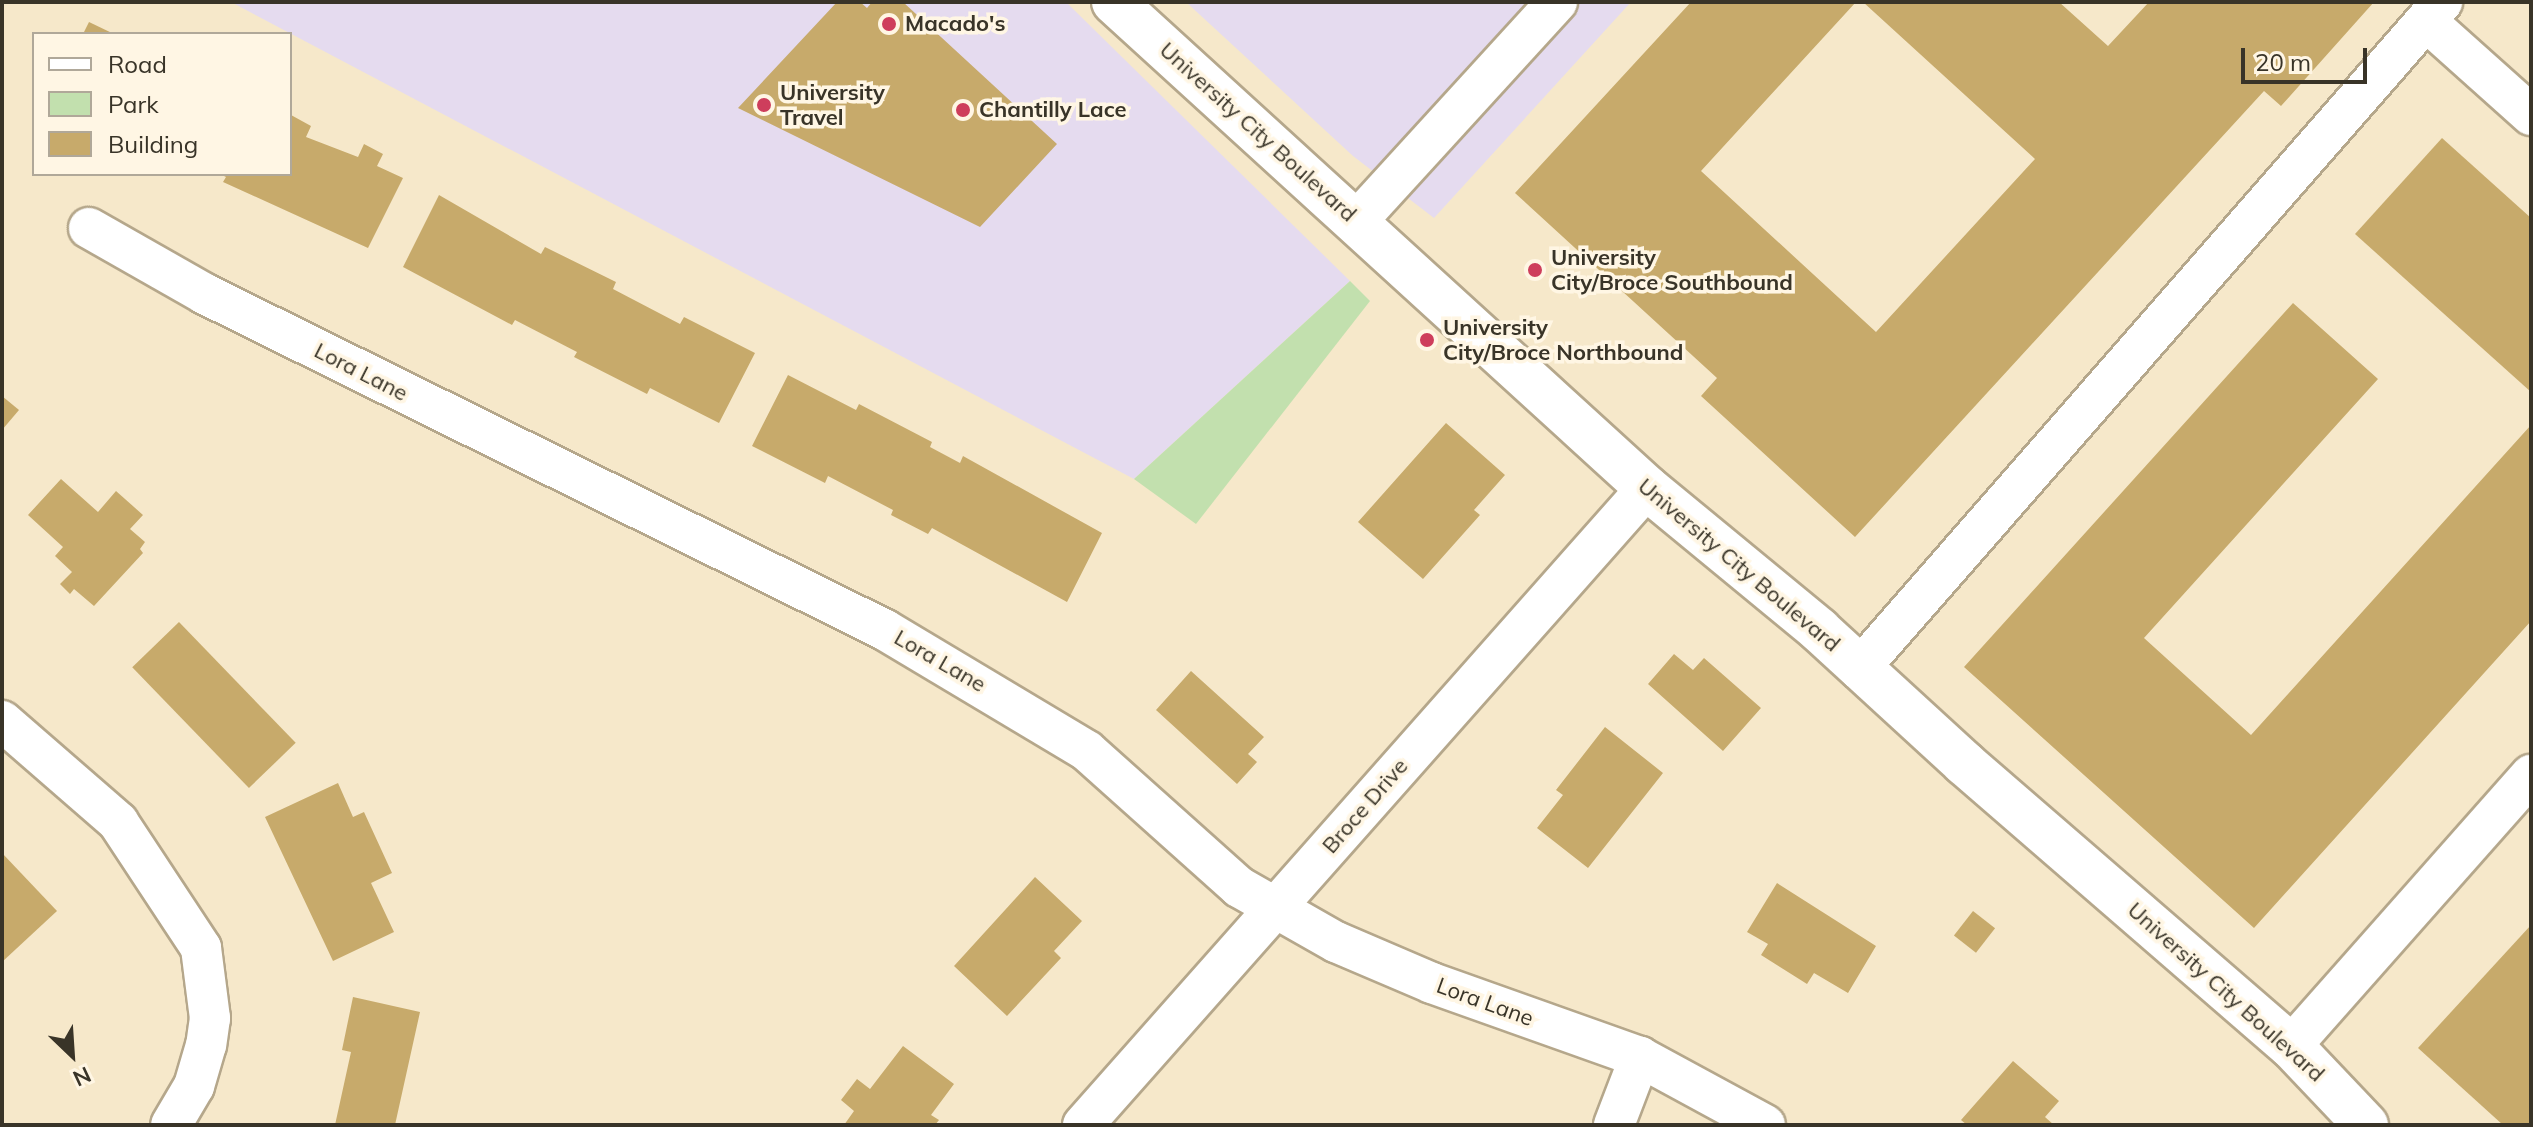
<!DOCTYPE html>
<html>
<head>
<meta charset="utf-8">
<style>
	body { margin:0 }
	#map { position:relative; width:2533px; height:1127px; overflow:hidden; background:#f6e8ca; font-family:Mulish,sans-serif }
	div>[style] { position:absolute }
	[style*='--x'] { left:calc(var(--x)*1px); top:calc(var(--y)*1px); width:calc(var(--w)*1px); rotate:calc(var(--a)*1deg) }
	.commercial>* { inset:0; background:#e5dbef }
	.green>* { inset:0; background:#c2e0ae }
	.building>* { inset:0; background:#c7aa6b; transform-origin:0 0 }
	.roads { filter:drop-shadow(2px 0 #b5a78b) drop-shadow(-2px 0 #b5a78b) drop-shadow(0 2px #b5a78b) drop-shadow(0 -2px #b5a78b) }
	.minor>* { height:40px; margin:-20px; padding:0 20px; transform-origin:20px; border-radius:20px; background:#fff }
	.major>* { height:44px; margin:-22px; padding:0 22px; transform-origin:22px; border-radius:22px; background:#fff }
	.dots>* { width:22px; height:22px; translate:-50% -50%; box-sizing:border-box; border:4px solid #fff6e4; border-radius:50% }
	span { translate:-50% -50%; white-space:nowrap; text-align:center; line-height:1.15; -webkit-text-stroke:7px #fff6e4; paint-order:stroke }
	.poi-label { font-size:22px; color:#393428; font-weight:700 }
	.left { translate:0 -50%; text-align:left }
	.street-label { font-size:22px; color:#393428 }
	.frame { position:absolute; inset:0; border:4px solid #393428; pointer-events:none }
	.legend { position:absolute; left:32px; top:32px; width:260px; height:144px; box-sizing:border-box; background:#fff6e4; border:2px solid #b0a899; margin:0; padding:10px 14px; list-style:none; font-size:24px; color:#393428 }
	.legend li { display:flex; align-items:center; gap:16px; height:40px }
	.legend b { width:40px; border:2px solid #b0a899 }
	.north { position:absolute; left:32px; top:1015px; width:80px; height:80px; -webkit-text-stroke:6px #fff6e4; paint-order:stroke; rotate:155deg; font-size:22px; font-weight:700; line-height:32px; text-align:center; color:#393428 }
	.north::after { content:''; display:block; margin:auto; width:28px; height:36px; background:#393428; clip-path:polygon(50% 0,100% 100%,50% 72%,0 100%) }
	.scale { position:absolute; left:2241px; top:48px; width:126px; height:36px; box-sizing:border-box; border:4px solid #393428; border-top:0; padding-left:10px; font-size:24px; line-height:28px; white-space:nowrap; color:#393428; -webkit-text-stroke:6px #fff6e4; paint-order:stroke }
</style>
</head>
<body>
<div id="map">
	<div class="commercial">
		<i style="clip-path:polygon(231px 2px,1066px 2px,1350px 281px,1134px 479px)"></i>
		<i style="clip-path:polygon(1186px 2px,1631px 2px,1434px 218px,1353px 156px)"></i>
	</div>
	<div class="green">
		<i style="clip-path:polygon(1350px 281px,1370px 301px,1196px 524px,1134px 479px)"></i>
	</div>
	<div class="building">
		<i style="clip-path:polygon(837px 2px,860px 2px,867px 8px,872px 2px,903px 2px,1057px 144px,980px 227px,738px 108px)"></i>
		<i style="clip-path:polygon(1691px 2px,1856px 2px,1701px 171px,1876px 332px,2035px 159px,1863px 2px,2059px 2px,2108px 46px,2149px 2px,2374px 2px,2281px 106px,2264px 91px,1855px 537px,1701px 396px,1717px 378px,1515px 193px)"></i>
		<i style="clip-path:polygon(89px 22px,114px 34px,83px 34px)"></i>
		<i style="clip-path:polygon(291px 115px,311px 126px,306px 137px,358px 157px,364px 144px,383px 154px,377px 166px,403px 178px,368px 248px,223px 182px,226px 177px,220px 174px,290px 174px)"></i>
		<i style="clip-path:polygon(2442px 138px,2531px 218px,2531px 392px,2355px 234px)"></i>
		<i style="clip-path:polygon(439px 195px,541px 254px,545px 247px,616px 282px,613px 289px,680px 324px,684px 317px,755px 353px,719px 423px,650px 388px,647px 394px,574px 357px,577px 352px,515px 320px,512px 325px,403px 267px)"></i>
		<i style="clip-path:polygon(2293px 303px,2378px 379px,2144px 638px,2251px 735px,2531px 425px,2531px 621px,2254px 928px,1964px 667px)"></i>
		<i style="clip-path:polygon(788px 375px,856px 410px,859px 404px,932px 442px,930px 447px,960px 463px,963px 456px,1102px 533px,1067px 602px,932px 528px,928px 534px,891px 515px,893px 510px,828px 476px,825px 483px,752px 446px)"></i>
		<i style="clip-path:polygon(2px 396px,19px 410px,2px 430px)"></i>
		<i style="clip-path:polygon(1446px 423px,1505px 475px,1474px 510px,1480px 515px,1423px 579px,1358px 522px)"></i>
		<i style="clip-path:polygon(61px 479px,98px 512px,116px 491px,143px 515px,130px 529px,145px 542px,140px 549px,143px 553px,94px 606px,74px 589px,70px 594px,60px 584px,72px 572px,55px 556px,63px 547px,28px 515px)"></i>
		<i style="left:179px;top:622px;width:168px;height:65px;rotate:46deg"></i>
		<i style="clip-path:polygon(1674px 654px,1693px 670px,1704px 658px,1761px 708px,1723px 751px,1648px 684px)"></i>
		<i style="clip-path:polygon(1191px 671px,1264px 737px,1248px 754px,1257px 762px,1237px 784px,1156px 710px)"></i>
		<i style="clip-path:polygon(1605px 727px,1663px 773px,1588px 868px,1537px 828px,1563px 795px,1556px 790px)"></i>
		<i style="clip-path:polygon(338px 783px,353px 817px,364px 812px,392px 873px,371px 883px,394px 932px,333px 961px,265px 817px)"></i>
		<i style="clip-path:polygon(2px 853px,57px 911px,2px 962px)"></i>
		<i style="clip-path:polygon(1035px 877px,1082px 921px,1054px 951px,1061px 958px,1007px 1016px,954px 966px)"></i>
		<i style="clip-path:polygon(1777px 883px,1876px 946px,1848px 993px,1814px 973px,1807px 984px,1761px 955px,1768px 944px,1747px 932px)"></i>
		<i style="left:1973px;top:911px;width:28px;height:31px;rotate:38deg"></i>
		<i style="clip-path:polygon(2531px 925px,2531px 1125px,2503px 1125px,2418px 1048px)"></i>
		<i style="clip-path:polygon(353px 997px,420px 1012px,395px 1125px,335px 1125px,351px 1052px,342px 1050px)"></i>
		<i style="clip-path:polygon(903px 1046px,954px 1084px,931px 1115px,939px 1120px,935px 1125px,844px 1125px,854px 1111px,841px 1100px,857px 1079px,870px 1089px)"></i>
		<i style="clip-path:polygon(2013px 1061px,2059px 1101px,2045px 1117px,2054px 1125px,1967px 1125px,1961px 1120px)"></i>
	</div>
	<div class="roads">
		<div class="minor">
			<i style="--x:2426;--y:21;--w:141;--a:41.8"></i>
			<i style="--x:1356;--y:222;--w:298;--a:-47.6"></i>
			<i style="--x:89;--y:228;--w:133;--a:29.6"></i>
			<i style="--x:205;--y:294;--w:758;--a:26.29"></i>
			<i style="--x:885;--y:630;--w:235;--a:30.9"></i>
			<i style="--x:1087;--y:751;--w:204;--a:41.8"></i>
			<i style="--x:1239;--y:887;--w:112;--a:29.6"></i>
			<i style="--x:1336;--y:942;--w:104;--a:23.1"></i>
			<i style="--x:1432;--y:983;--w:221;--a:19.6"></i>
			<i style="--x:1640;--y:1057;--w:142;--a:28.5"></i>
			<i style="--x:1859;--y:669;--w:886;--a:-48.84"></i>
			<i style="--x:2;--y:721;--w:154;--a:41"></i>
			<i style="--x:118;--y:822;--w:151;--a:56.6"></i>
			<i style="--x:201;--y:948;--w:71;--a:82.7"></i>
			<i style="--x:210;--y:1018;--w:27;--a:98"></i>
			<i style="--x:206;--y:1045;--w:43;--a:106.3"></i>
			<i style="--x:194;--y:1086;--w:45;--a:120.5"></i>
			<i style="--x:2291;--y:1046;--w:362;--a:-48.5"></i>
			<i style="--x:1083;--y:1125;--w:851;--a:-48.48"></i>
			<i style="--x:1614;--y:1125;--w:73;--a:-69.1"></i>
		</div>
		<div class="major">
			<i style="--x:1114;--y:2;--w:721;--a:42.36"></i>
			<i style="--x:1647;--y:488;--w:223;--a:39.5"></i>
			<i style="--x:1819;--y:630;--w:197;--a:42.5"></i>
			<i style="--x:1964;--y:763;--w:432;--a:40.9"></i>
			<i style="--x:2291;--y:1046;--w:109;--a:46.5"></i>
		</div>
	</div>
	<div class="dots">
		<i style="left:889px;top:24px;background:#ce3e5c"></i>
		<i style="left:764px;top:105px;background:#ce3e5c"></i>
		<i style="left:963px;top:110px;background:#ce3e5c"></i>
		<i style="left:1535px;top:270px;background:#ce3e5c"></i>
		<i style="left:1427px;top:340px;background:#ce3e5c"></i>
	</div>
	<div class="poi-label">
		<span class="left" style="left:905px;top:24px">Macado's</span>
		<span class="left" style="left:780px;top:105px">University<br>Travel</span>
		<span class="left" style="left:979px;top:110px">Chantilly Lace</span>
		<span class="left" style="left:1551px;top:270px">University<br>City/Broce Southbound</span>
		<span class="left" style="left:1443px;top:340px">University<br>City/Broce Northbound</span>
	</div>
	<div class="street-label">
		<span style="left:1258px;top:132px;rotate:42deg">University City Boulevard</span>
		<span style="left:361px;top:372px;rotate:27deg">Lora Lane</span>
		<span style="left:1739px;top:565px;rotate:40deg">University City Boulevard</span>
		<span style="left:940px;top:661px;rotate:30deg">Lora Lane</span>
		<span style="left:1365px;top:806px;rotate:-49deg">Broce Drive</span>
		<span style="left:2226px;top:992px;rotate:42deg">University City Boulevard</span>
		<span style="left:1485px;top:1002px;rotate:20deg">Lora Lane</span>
	</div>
	<div class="frame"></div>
	<ul class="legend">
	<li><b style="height:10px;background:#fff"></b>Road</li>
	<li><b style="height:22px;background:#c2e0ae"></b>Park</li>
	<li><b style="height:22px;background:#c7aa6b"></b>Building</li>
	</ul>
	<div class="north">N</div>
	<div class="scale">20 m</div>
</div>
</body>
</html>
